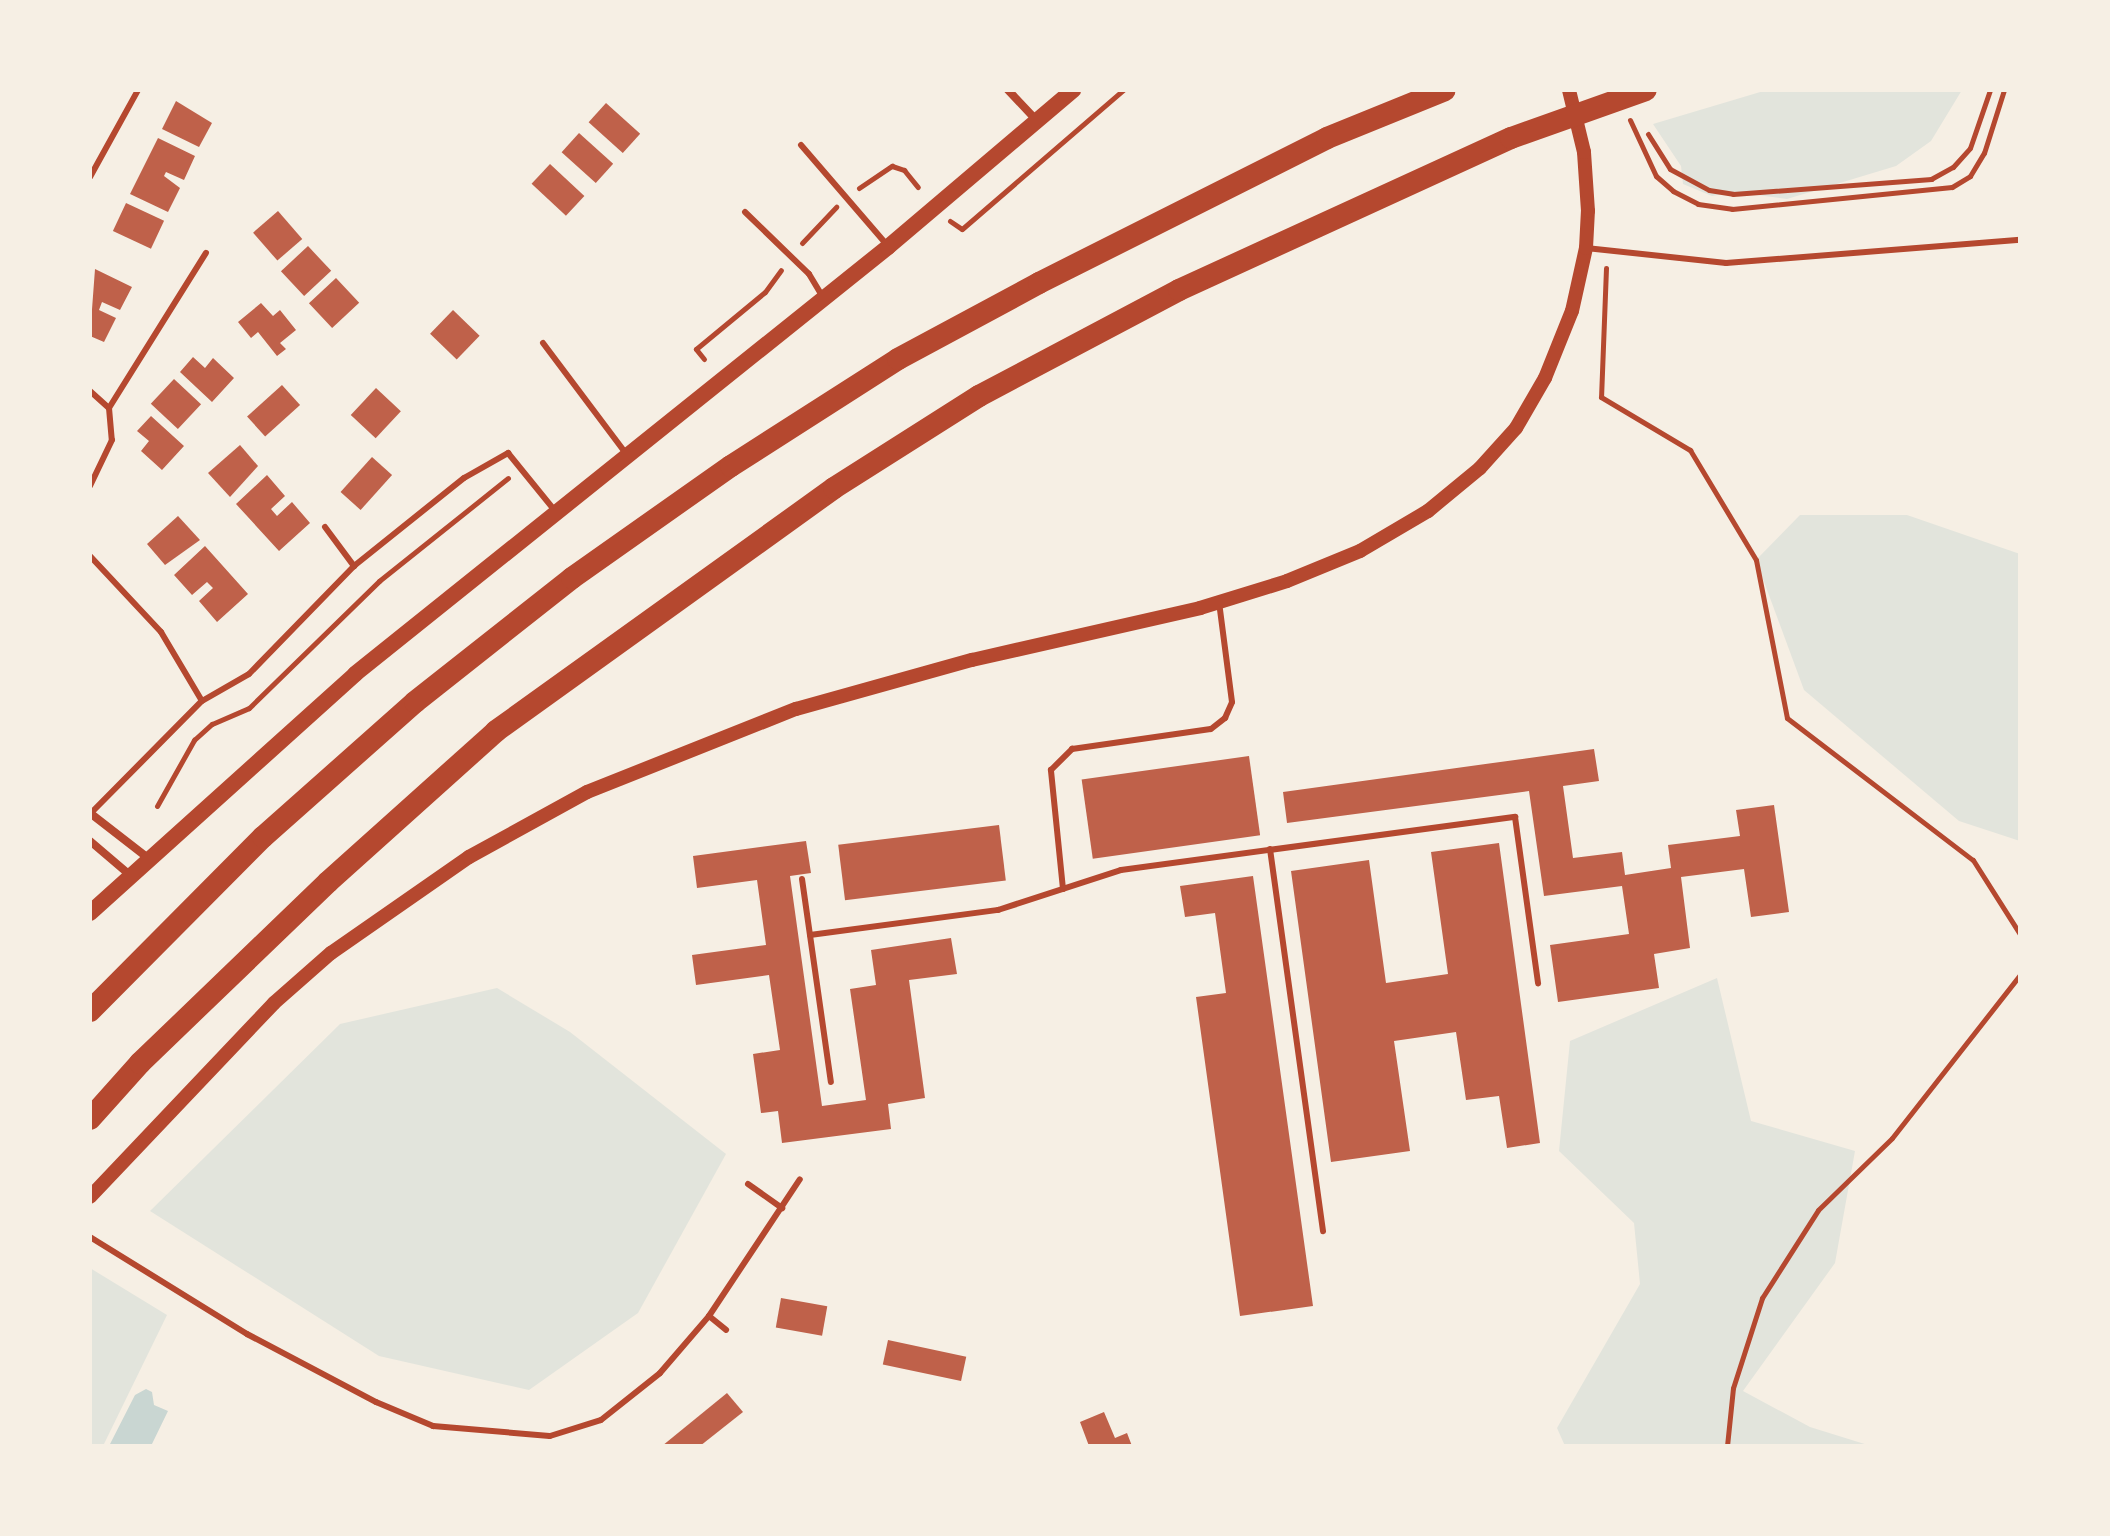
<!DOCTYPE html>
<html>
<head>
<meta charset="utf-8">
<style>
	body { margin:0 }
	#map { position:relative; width:2110px; height:1536px; overflow:hidden; background:#f6efe4; font-family:Barlow,sans-serif }
	div>[style] { position:absolute }
	[style*='--x'] { left:calc(var(--x)*1px); top:calc(var(--y)*1px); width:calc(var(--w)*1px); rotate:calc(var(--a)*1deg) }
	.green>* { inset:0; background:#e2e4dc }
	.water>* { inset:0; background:#c9d6d2 }
	.building>* { inset:0; background:#bf614a; transform-origin:0 0 }
	.path>* { height:5px; margin:-2.5px; padding:0 2.5px; transform-origin:2.5px; border-radius:2.5px; background:#b5482f }
	.service>* { height:6px; margin:-3px; padding:0 3px; transform-origin:3px; border-radius:3px; background:#b5482f }
	.minor>* { height:8px; margin:-4px; padding:0 4px; transform-origin:4px; border-radius:4px; background:#b5482f }
	.tertiary>* { height:14px; margin:-7px; padding:0 7px; transform-origin:7px; border-radius:7px; background:#b5482f }
	.secondary>* { height:16px; margin:-8px; padding:0 8px; transform-origin:8px; border-radius:8px; background:#b5482f }
	.motorway>* { height:22px; margin:-11px; padding:0 11px; transform-origin:11px; border-radius:11px; background:#b5482f }
	span { translate:-50% -50%; white-space:nowrap; text-align:center; line-height:1.15; -webkit-text-stroke:7px #f6efe4; paint-order:stroke }
	.frame { position:absolute; inset:0; border:92px solid #f6efe4; pointer-events:none }
</style>
</head>
<body>
<div id="map">
	<div class="green">
		<i style="clip-path:polygon(1767px 90px,1962px 90px,1931px 141px,1896px 166px,1787px 199px,1735px 192px,1712px 196px,1683px 184px,1681px 166px,1653px 124px)"></i>
		<i style="clip-path:polygon(1800px 515px,1907px 515px,2020px 554px,2020px 841px,1959px 821px,1804px 690px,1756px 560px)"></i>
		<i style="clip-path:polygon(1717px 978px,1751px 1121px,1855px 1151px,1835px 1263px,1743px 1391px,1810px 1427px,1871px 1446px,1565px 1446px,1557px 1428px,1640px 1284px,1634px 1223px,1559px 1151px,1570px 1041px)"></i>
		<i style="clip-path:polygon(497px 988px,570px 1032px,726px 1154px,638px 1313px,529px 1390px,379px 1356px,150px 1211px,340px 1024px)"></i>
		<i style="clip-path:polygon(90px 1268px,167px 1315px,103px 1446px,90px 1446px)"></i>
	</div>
	<div class="water">
		<i style="clip-path:polygon(146px 1389px,152px 1392px,154px 1405px,168px 1411px,151px 1446px,109px 1446px,135px 1395px)"></i>
	</div>
	<div class="building">
		<i style="clip-path:polygon(176px 101px,212px 123px,199px 147px,162px 129px)"></i>
		<i style="left:606px;top:103px;width:46px;height:26px;rotate:42deg"></i>
		<i style="left:579px;top:133px;width:46px;height:26px;rotate:42deg"></i>
		<i style="clip-path:polygon(158px 138px,195px 156px,184px 180px,166px 172px,164px 176px,180px 188px,168px 212px,130px 194px)"></i>
		<i style="left:550px;top:164px;width:47px;height:27px;rotate:43deg"></i>
		<i style="left:126px;top:203px;width:42px;height:31px;rotate:25deg"></i>
		<i style="left:278px;top:211px;width:37px;height:33px;rotate:49deg"></i>
		<i style="left:308px;top:246px;width:34px;height:37px;rotate:47deg"></i>
		<i style="clip-path:polygon(95px 269px,132px 287px,120px 310px,102px 302px,99px 310px,116px 318px,104px 342px,90px 336px)"></i>
		<i style="left:336px;top:278px;width:34px;height:37px;rotate:47deg"></i>
		<i style="clip-path:polygon(261px 303px,273px 316px,280px 310px,296px 330px,280px 343px,286px 349px,277px 356px,258px 332px,251px 338px,238px 322px)"></i>
		<i style="left:453px;top:310px;width:37px;height:33px;rotate:44deg"></i>
		<i style="clip-path:polygon(193px 357px,205px 368px,213px 358px,234px 378px,212px 402px,180px 372px)"></i>
		<i style="left:174px;top:379px;width:37px;height:34px;rotate:43deg"></i>
		<i style="left:282px;top:385px;width:27px;height:47px;rotate:48deg"></i>
		<i style="left:376px;top:388px;width:34px;height:37px;rotate:43deg"></i>
		<i style="clip-path:polygon(151px 416px,184px 446px,162px 470px,141px 451px,149px 441px,137px 431px)"></i>
		<i style="clip-path:polygon(240px 445px,258px 466px,230px 497px,208px 473px)"></i>
		<i style="left:372px;top:457px;width:27px;height:47px;rotate:42deg"></i>
		<i style="clip-path:polygon(267px 475px,285px 496px,271px 509px,277px 516px,292px 502px,310px 523px,279px 551px,236px 504px)"></i>
		<i style="clip-path:polygon(178px 516px,200px 540px,165px 565px,147px 544px)"></i>
		<i style="clip-path:polygon(205px 546px,248px 594px,217px 622px,199px 601px,213px 588px,207px 582px,192px 595px,174px 575px)"></i>
		<i style="clip-path:polygon(1594px 749px,1599px 781px,1563px 786px,1573px 858px,1622px 852px,1625px 875px,1671px 868px,1668px 845px,1740px 836px,1736px 810px,1774px 805px,1789px 912px,1751px 917px,1744px 869px,1681px 877px,1690px 948px,1654px 954px,1659px 988px,1558px 1002px,1550px 945px,1629px 934px,1622px 886px,1544px 896px,1529px 791px,1287px 823px,1283px 792px)"></i>
		<i style="left:1249px;top:756px;width:80px;height:169px;rotate:82deg"></i>
		<i style="left:999px;top:825px;width:56px;height:162px;rotate:83deg"></i>
		<i style="clip-path:polygon(806px 841px,811px 873px,790px 876px,822px 1106px,866px 1100px,850px 989px,876px 985px,871px 950px,951px 938px,957px 974px,909px 980px,925px 1098px,888px 1104px,891px 1129px,782px 1143px,778px 1111px,761px 1113px,753px 1054px,780px 1050px,769px 975px,696px 985px,692px 955px,766px 945px,757px 880px,697px 888px,693px 856px)"></i>
		<i style="clip-path:polygon(1499px 843px,1540px 1143px,1507px 1148px,1499px 1096px,1466px 1100px,1456px 1032px,1394px 1041px,1410px 1151px,1331px 1162px,1291px 871px,1369px 860px,1386px 983px,1448px 974px,1431px 852px)"></i>
		<i style="clip-path:polygon(1253px 876px,1313px 1306px,1240px 1316px,1196px 997px,1226px 993px,1215px 913px,1185px 917px,1180px 886px)"></i>
		<i style="left:781px;top:1298px;width:47px;height:30px;rotate:10deg"></i>
		<i style="left:888px;top:1340px;width:80px;height:25px;rotate:12deg"></i>
		<i style="clip-path:polygon(727px 1393px,743px 1412px,700px 1446px,662px 1446px)"></i>
		<i style="clip-path:polygon(1104px 1412px,1115px 1438px,1127px 1433px,1132px 1446px,1089px 1446px,1080px 1422px)"></i>
	</div>
	<div class="path">
		<i style="--x:1630;--y:120;--w:62;--a:65.1"></i>
		<i style="--x:1656;--y:176;--w:23;--a:41"></i>
		<i style="--x:1673;--y:191;--w:28;--a:27"></i>
		<i style="--x:1698;--y:204;--w:34;--a:8"></i>
		<i style="--x:1732;--y:209;--w:221;--a:-5.7"></i>
		<i style="--x:1952;--y:187;--w:21;--a:-31"></i>
		<i style="--x:1970;--y:176;--w:27;--a:-59"></i>
		<i style="--x:1984;--y:153;--w:66;--a:-72.4"></i>
		<i style="--x:1648;--y:134;--w:41;--a:57.8"></i>
		<i style="--x:1670;--y:169;--w:44;--a:28.3"></i>
		<i style="--x:1709;--y:190;--w:24;--a:9"></i>
		<i style="--x:1733;--y:194;--w:199;--a:-4.3"></i>
		<i style="--x:1931;--y:179;--w:25;--a:-29"></i>
		<i style="--x:1953;--y:167;--w:25;--a:-48"></i>
		<i style="--x:1970;--y:148;--w:61;--a:-71"></i>
		<i style="--x:859;--y:188;--w:40;--a:-34"></i>
		<i style="--x:892;--y:166;--w:13;--a:18"></i>
		<i style="--x:904;--y:170;--w:22;--a:51"></i>
		<i style="--x:950;--y:221;--w:14;--a:34"></i>
		<i style="--x:962;--y:229;--w:213;--a:-40.8"></i>
		<i style="--x:802;--y:243;--w:50;--a:-46.6"></i>
		<i style="--x:1606;--y:268;--w:129;--a:92.2"></i>
		<i style="--x:1601;--y:397;--w:104;--a:30.8"></i>
		<i style="--x:1690;--y:450;--w:128;--a:59"></i>
		<i style="--x:1756;--y:560;--w:161;--a:78.9"></i>
		<i style="--x:1787;--y:718;--w:234;--a:37.4"></i>
		<i style="--x:1973;--y:860;--w:88;--a:57.6"></i>
		<i style="--x:704;--y:359;--w:13;--a:-129"></i>
		<i style="--x:696;--y:349;--w:89;--a:-39.6"></i>
		<i style="--x:765;--y:292;--w:27;--a:-54"></i>
		<i style="--x:157;--y:806;--w:76;--a:-60.7"></i>
		<i style="--x:194;--y:740;--w:24;--a:-42"></i>
		<i style="--x:212;--y:724;--w:40;--a:-23.4"></i>
		<i style="--x:249;--y:708;--w:182;--a:-44.3"></i>
		<i style="--x:379;--y:581;--w:165;--a:-38.6"></i>
		<i style="--x:1727;--y:1446;--w:58;--a:-84.1"></i>
		<i style="--x:1733;--y:1388;--w:95;--a:-72.1"></i>
		<i style="--x:1762;--y:1298;--w:104;--a:-57.5"></i>
		<i style="--x:1818;--y:1210;--w:103;--a:-44.2"></i>
		<i style="--x:1892;--y:1138;--w:207;--a:-51.9"></i>
	</div>
	<div class="service">
		<i style="--x:801;--y:145;--w:132;--a:49.3"></i>
		<i style="--x:90;--y:177;--w:99;--a:-61.1"></i>
		<i style="--x:745;--y:212;--w:89;--a:44.1"></i>
		<i style="--x:809;--y:274;--w:27;--a:59"></i>
		<i style="--x:1586;--y:248;--w:141;--a:6.1"></i>
		<i style="--x:1726;--y:263;--w:295;--a:-4.5"></i>
		<i style="--x:543;--y:343;--w:140;--a:53.1"></i>
		<i style="--x:90;--y:391;--w:25;--a:42"></i>
		<i style="--x:109;--y:408;--w:32;--a:85"></i>
		<i style="--x:112;--y:440;--w:51;--a:115.6"></i>
		<i style="--x:109;--y:408;--w:183;--a:-58"></i>
		<i style="--x:325;--y:527;--w:49;--a:53.4"></i>
		<i style="--x:90;--y:556;--w:104;--a:46.9"></i>
		<i style="--x:161;--y:632;--w:80;--a:59.3"></i>
		<i style="--x:90;--y:814;--w:159;--a:-45.3"></i>
		<i style="--x:202;--y:701;--w:54;--a:-29.9"></i>
		<i style="--x:249;--y:674;--w:151;--a:-45.8"></i>
		<i style="--x:354;--y:566;--w:141;--a:-38.7"></i>
		<i style="--x:464;--y:478;--w:51;--a:-29.6"></i>
		<i style="--x:508;--y:453;--w:76;--a:50.9"></i>
		<i style="--x:1270;--y:849;--w:386;--a:82.1"></i>
		<i style="--x:802;--y:879;--w:205;--a:81.9"></i>
		<i style="--x:1063;--y:889;--w:120;--a:-95.8"></i>
		<i style="--x:1051;--y:770;--w:30;--a:-45"></i>
		<i style="--x:1072;--y:749;--w:140;--a:-8.2"></i>
		<i style="--x:1211;--y:729;--w:18;--a:-38"></i>
		<i style="--x:1225;--y:718;--w:17;--a:-66"></i>
		<i style="--x:1232;--y:702;--w:101;--a:-97.4"></i>
		<i style="--x:810;--y:935;--w:190;--a:-7.6"></i>
		<i style="--x:998;--y:910;--w:129;--a:-18"></i>
		<i style="--x:1121;--y:870;--w:398;--a:-7.7"></i>
		<i style="--x:1515;--y:817;--w:168;--a:82.1"></i>
		<i style="--x:748;--y:1184;--w:42;--a:35.2"></i>
		<i style="--x:90;--y:1237;--w:185;--a:31.7"></i>
		<i style="--x:247;--y:1334;--w:146;--a:27.8"></i>
		<i style="--x:376;--y:1402;--w:62;--a:22.8"></i>
		<i style="--x:433;--y:1426;--w:117;--a:4.9"></i>
		<i style="--x:550;--y:1436;--w:53;--a:-17.4"></i>
		<i style="--x:601;--y:1420;--w:75;--a:-38.5"></i>
		<i style="--x:660;--y:1373;--w:75;--a:-49.3"></i>
		<i style="--x:709;--y:1316;--w:164;--a:-56.4"></i>
		<i style="--x:709;--y:1316;--w:22;--a:39"></i>
	</div>
	<div class="minor">
		<i style="--x:1008;--y:90;--w:45;--a:46.8"></i>
		<i style="--x:90;--y:813;--w:73;--a:37.8"></i>
		<i style="--x:90;--y:841;--w:52;--a:40.4"></i>
	</div>
	<div class="tertiary">
		<i style="--x:90;--y:1197;--w:267;--a:-46.5"></i>
		<i style="--x:274;--y:1003;--w:76;--a:-41.3"></i>
		<i style="--x:331;--y:953;--w:168;--a:-34.8"></i>
		<i style="--x:469;--y:857;--w:135;--a:-28.8"></i>
		<i style="--x:587;--y:792;--w:225;--a:-21.7"></i>
		<i style="--x:796;--y:709;--w:183;--a:-15.6"></i>
		<i style="--x:972;--y:660;--w:234;--a:-12.8"></i>
		<i style="--x:1200;--y:608;--w:91;--a:-17.2"></i>
		<i style="--x:1287;--y:581;--w:79;--a:-22.3"></i>
		<i style="--x:1360;--y:551;--w:79;--a:-30.5"></i>
		<i style="--x:1428;--y:511;--w:67;--a:-39.6"></i>
		<i style="--x:1480;--y:468;--w:54;--a:-48"></i>
		<i style="--x:1516;--y:428;--w:58;--a:-59.9"></i>
		<i style="--x:1545;--y:378;--w:72;--a:-68.1"></i>
		<i style="--x:1572;--y:311;--w:65;--a:-77.5"></i>
		<i style="--x:1586;--y:248;--w:37;--a:-87"></i>
		<i style="--x:1588;--y:211;--w:59;--a:-93.9"></i>
		<i style="--x:1584;--y:152;--w:64;--a:-103.6"></i>
	</div>
	<div class="secondary">
		<i style="--x:90;--y:913;--w:357;--a:-42"></i>
		<i style="--x:355;--y:674;--w:683;--a:-38.7"></i>
		<i style="--x:888;--y:247;--w:243;--a:-40.3"></i>
	</div>
	<div class="motorway">
		<i style="--x:90;--y:1011;--w:245;--a:-45.2"></i>
		<i style="--x:263;--y:837;--w:203;--a:-41.6"></i>
		<i style="--x:415;--y:702;--w:200;--a:-38.3"></i>
		<i style="--x:572;--y:578;--w:194;--a:-35.2"></i>
		<i style="--x:731;--y:466;--w:198;--a:-32.6"></i>
		<i style="--x:898;--y:359;--w:160;--a:-28.3"></i>
		<i style="--x:1039;--y:283;--w:322;--a:-26.7"></i>
		<i style="--x:1327;--y:138;--w:127;--a:-22.1"></i>
		<i style="--x:90;--y:1119;--w:75;--a:-48.2"></i>
		<i style="--x:140;--y:1063;--w:261;--a:-43.9"></i>
		<i style="--x:328;--y:882;--w:226;--a:-41.9"></i>
		<i style="--x:496;--y:731;--w:416;--a:-35.7"></i>
		<i style="--x:834;--y:488;--w:172;--a:-32.4"></i>
		<i style="--x:979;--y:396;--w:226;--a:-27.9"></i>
		<i style="--x:1179;--y:290;--w:365;--a:-24.6"></i>
		<i style="--x:1511;--y:138;--w:143;--a:-19.6"></i>
	</div>
	<div class="frame"></div>
</div>
</body>
</html>
